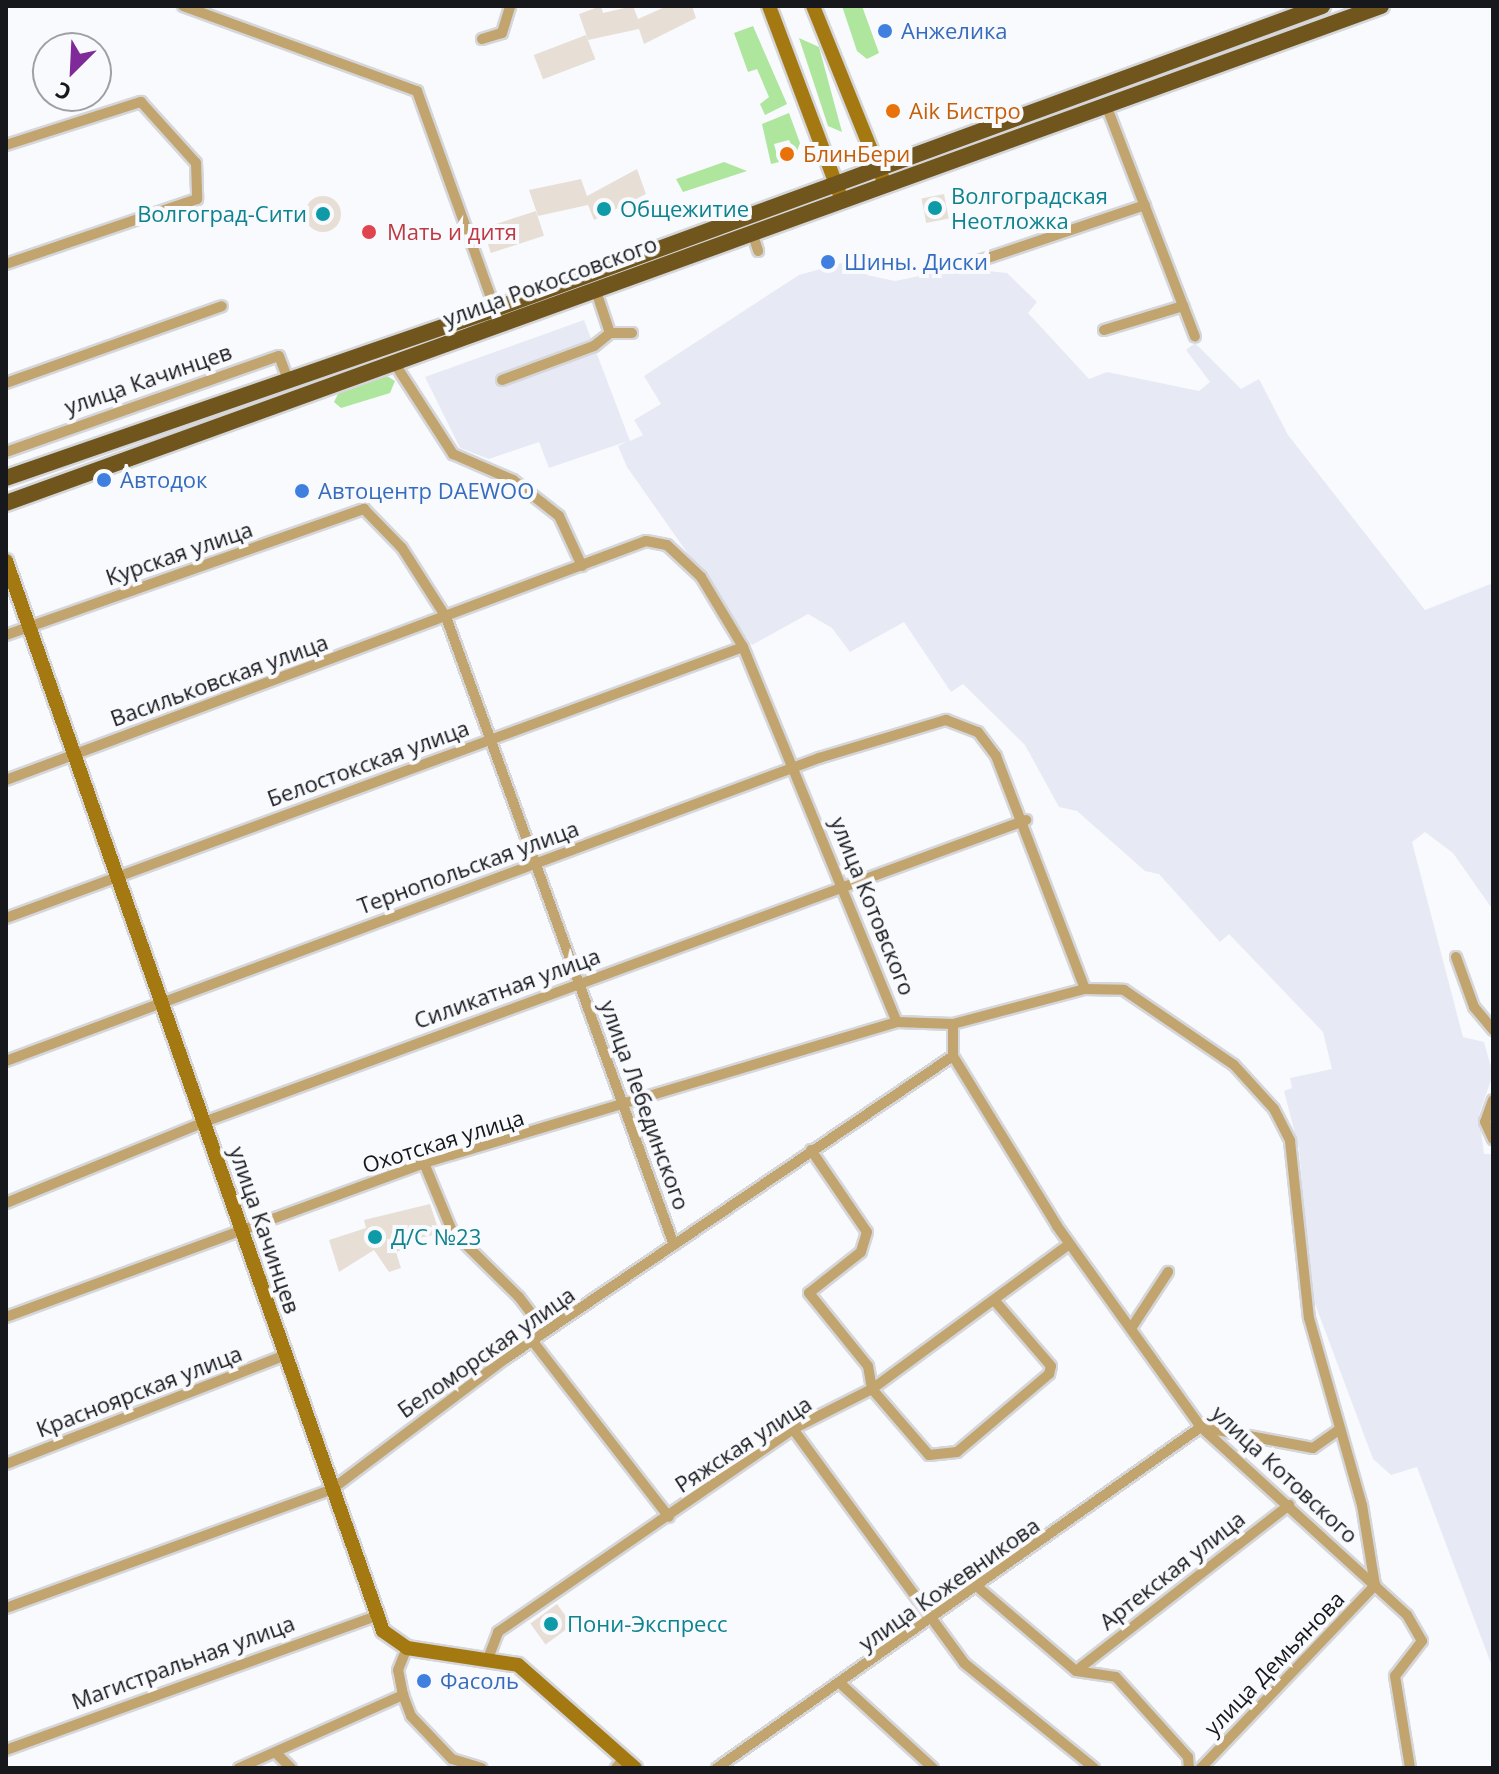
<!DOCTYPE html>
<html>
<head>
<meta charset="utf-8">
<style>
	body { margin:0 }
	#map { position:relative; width:1499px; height:1774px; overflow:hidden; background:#f9fafe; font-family:"Open Sans",sans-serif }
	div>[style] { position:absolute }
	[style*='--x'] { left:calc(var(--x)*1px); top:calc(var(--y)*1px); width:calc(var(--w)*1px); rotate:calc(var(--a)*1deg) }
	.built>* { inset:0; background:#e7eaf5 }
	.green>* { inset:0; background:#ade69c }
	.building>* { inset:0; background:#e7dfd6; transform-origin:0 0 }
	.round { border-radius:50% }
	.roads { filter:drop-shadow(2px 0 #d5d6da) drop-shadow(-2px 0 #d5d6da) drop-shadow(0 2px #d5d6da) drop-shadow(0 -2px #d5d6da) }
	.minor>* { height:10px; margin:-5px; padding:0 5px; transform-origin:5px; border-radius:5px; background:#c1a46e }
	.secondary>* { height:14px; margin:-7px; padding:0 7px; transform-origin:7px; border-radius:7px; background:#a47911 }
	.trunk>* { height:16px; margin:-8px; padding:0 8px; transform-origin:8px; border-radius:8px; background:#70551d }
	.dots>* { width:22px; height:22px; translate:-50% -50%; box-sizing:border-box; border:4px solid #f9fafe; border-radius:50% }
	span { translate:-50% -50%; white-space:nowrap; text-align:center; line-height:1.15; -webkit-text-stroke:8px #f9fafe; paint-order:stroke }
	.shop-label { font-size:22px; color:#366cbe }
	.left { translate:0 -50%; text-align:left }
	.food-label { font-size:22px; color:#c56008 }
	.culture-label { font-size:22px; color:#0d838f }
	.right { translate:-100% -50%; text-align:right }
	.health-label { font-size:22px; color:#be3a42 }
	.street-label { font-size:22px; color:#17181c }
	.frame { position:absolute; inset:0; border:8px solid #17181c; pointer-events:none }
	.north { position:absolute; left:32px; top:32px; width:80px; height:80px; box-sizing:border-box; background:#f9fafe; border:2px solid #9fa0a4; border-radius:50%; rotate:204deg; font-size:22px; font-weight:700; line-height:32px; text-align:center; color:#17181c }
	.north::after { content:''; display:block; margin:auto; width:28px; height:36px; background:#7f2a99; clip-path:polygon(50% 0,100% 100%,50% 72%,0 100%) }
</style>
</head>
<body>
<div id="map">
	<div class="built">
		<i style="clip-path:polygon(860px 258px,867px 275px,895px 281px,958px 268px,1007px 273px,1037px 302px,1028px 313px,1089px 379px,1107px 372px,1199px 391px,1210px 382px,1186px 350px,1195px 343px,1241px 389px,1259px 379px,1288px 435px,1425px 610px,1493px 583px,1493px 910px,1453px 853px,1425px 832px,1412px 842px,1463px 1037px,1484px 1042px,1493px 1074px,1479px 1115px,1484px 1154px,1493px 1154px,1493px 1669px,1417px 1467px,1391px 1475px,1373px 1459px,1311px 1293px,1299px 1149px,1284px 1091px,1292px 1088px,1290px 1078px,1332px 1069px,1323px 1032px,1229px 934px,1220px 942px,1159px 874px,1145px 871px,1077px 811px,1059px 807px,1025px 745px,963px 684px,951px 692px,904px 622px,850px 652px,832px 628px,808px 614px,752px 645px,627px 467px,618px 446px,628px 441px,549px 468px,539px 442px,489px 459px,460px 448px,425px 377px,584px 320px,630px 441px,643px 435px,634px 420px,661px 404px,644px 376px,799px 275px)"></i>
	</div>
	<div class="green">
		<i style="clip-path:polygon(842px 6px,862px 6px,879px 53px,867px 59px,857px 51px)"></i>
		<i style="clip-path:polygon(753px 26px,787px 104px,765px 115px,760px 104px,769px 97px,757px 69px,748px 72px,734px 33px)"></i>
		<i style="clip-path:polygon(799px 38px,819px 47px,842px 132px,828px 126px)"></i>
		<i style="clip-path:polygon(789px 113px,800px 143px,796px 154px,789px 140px,774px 144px,779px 162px,771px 164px,762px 124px)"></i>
		<i style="clip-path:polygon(724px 162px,747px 171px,683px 192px,676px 179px)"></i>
		<i style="clip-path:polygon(387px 376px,395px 381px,390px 393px,341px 408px,334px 402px,339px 392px)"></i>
	</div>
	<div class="building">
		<i style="clip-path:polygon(601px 6px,603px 13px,633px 6px,638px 19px,667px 6px,692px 6px,696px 18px,644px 44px,639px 29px,588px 40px,579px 14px)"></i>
		<i style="left:586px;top:35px;width:26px;height:56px;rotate:69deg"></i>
		<i style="clip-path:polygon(637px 169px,646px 194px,594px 220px,588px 205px,538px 216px,529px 190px,581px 179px,587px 196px)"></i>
		<i style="left:944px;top:194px;width:25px;height:23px;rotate:79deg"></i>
		<i class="round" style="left:305px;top:196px;width:36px;height:36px"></i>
		<i style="left:536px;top:211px;width:26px;height:56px;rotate:72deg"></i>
		<i style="clip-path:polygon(430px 1204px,440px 1234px,402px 1241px,405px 1249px,396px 1252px,401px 1268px,389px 1272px,374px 1250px,339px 1272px,329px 1240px,366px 1228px,364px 1220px)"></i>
		<i style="left:557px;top:1604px;width:26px;height:33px;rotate:54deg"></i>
	</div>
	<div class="roads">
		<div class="minor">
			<i style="--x:183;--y:6;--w:249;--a:20"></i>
			<i style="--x:417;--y:91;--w:232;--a:70.3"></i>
			<i style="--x:482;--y:39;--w:21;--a:-17"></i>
			<i style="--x:502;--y:33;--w:28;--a:-73"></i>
			<i style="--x:1106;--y:105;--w:248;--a:69"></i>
			<i style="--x:6;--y:145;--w:142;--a:-17.7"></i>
			<i style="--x:141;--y:102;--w:82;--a:48"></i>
			<i style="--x:196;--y:163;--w:36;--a:88"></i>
			<i style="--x:197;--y:199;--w:202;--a:161.2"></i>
			<i style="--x:752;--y:232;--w:20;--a:72"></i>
			<i style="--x:979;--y:261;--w:175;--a:-18.6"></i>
			<i style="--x:595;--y:288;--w:47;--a:71.6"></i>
			<i style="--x:610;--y:333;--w:22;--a:0"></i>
			<i style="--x:1104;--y:330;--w:83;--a:-16.9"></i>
			<i style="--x:393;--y:361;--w:111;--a:57.2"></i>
			<i style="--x:453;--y:454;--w:65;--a:23.4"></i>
			<i style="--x:513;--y:480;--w:58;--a:38"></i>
			<i style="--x:559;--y:516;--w:55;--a:65.3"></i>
			<i style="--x:502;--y:380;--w:98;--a:-20.3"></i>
			<i style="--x:594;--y:346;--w:21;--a:-39"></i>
			<i style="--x:6;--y:383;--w:229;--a:-19.6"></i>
			<i style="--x:6;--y:452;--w:289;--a:-19.4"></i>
			<i style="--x:279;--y:356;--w:26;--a:69"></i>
			<i style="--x:6;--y:635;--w:380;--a:-19.4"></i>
			<i style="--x:364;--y:509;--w:54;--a:45.7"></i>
			<i style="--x:402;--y:548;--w:82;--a:57.5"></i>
			<i style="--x:446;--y:617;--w:668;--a:70.05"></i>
			<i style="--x:6;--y:780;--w:683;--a:-20.48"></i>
			<i style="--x:646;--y:541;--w:21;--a:11"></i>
			<i style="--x:667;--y:545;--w:47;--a:43.3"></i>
			<i style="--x:701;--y:577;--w:82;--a:59"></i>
			<i style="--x:743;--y:647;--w:405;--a:67.7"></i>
			<i style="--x:6;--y:918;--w:785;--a:-20.19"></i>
			<i style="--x:1456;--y:957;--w:53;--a:70.2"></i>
			<i style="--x:1474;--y:1007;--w:30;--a:50"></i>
			<i style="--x:953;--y:1024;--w:32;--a:90"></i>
			<i style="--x:953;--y:1056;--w:199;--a:58.5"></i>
			<i style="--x:1057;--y:1226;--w:247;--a:54.4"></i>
			<i style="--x:1201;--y:1427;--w:279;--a:42.4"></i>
			<i style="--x:1407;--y:1615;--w:30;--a:60"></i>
			<i style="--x:1422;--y:1641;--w:44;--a:127.6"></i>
			<i style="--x:1395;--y:1676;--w:93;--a:80.7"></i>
			<i style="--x:6;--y:1061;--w:868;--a:-20.44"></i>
			<i style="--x:819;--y:758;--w:133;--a:-16.7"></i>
			<i style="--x:946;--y:720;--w:34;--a:21"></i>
			<i style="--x:978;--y:732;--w:30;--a:53"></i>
			<i style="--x:996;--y:756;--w:249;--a:69.1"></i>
			<i style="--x:1493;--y:1100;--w:23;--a:110"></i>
			<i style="--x:1485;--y:1122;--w:19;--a:65"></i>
			<i style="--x:811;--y:1150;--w:99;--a:55.7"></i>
			<i style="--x:867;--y:1232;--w:21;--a:107"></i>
			<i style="--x:861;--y:1252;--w:66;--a:141.7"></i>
			<i style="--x:809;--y:1293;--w:94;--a:51.1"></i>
			<i style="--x:868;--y:1366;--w:23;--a:80"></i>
			<i style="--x:872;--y:1389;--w:87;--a:49.2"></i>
			<i style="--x:929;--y:1455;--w:28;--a:-6"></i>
			<i style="--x:957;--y:1452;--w:121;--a:-40.3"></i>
			<i style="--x:1049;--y:1374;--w:8;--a:-76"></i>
			<i style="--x:1051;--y:1366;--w:87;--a:-130.8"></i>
			<i style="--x:424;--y:1163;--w:74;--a:67.6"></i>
			<i style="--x:452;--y:1231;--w:94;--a:44.6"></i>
			<i style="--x:519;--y:1297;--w:31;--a:53"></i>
			<i style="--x:538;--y:1322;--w:21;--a:101"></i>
			<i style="--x:534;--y:1343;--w:220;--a:52.2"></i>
			<i style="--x:6;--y:1203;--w:214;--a:-22.2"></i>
			<i style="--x:204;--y:1122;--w:876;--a:-20.17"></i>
			<i style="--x:6;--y:1317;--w:445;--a:-20.2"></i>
			<i style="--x:424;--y:1163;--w:494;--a:-16.6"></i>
			<i style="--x:897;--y:1022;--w:56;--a:2"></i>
			<i style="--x:953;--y:1024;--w:137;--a:-14.9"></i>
			<i style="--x:1085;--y:989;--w:39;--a:1"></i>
			<i style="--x:1124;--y:990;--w:133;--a:34.3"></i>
			<i style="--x:1234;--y:1065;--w:59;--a:47.7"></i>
			<i style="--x:1274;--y:1109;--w:36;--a:63"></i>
			<i style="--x:1290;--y:1141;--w:178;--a:83.9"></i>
			<i style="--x:1309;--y:1318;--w:194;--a:74.2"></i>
			<i style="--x:1362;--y:1505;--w:81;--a:80.8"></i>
			<i style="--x:1132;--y:1327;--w:66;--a:-56.8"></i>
			<i style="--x:793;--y:1429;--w:290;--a:53.8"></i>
			<i style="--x:964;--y:1663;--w:167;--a:38.9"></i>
			<i style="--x:6;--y:1464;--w:300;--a:-21.3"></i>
			<i style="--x:980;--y:1589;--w:126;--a:40.5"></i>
			<i style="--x:1076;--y:1671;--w:40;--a:8.5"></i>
			<i style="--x:1116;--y:1677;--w:108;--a:48"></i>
			<i style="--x:1188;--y:1757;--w:11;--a:85"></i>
			<i style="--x:6;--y:1608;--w:346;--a:-20"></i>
			<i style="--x:331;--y:1490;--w:218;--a:-37"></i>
			<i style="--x:505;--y:1359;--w:541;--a:-34.07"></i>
			<i style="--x:489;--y:1656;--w:26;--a:-69"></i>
			<i style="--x:498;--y:1632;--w:358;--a:-34.5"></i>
			<i style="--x:793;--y:1429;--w:89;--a:-26.9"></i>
			<i style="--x:872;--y:1389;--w:243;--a:-36.3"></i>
			<i style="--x:1081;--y:1667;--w:264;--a:-37.9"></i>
			<i style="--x:842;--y:1685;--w:123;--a:42.4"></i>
			<i style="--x:403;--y:1695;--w:22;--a:69"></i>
			<i style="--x:411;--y:1716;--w:59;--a:46.4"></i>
			<i style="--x:452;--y:1759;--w:31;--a:17"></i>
			<i style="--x:6;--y:1750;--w:394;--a:-19.9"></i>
			<i style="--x:276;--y:1753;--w:21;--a:45"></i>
			<i style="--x:239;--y:1768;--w:180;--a:-24"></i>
			<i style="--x:403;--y:1695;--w:25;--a:-101"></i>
			<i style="--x:398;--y:1670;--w:24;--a:-68"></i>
			<i style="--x:616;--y:1768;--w:13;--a:-51"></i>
			<i style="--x:717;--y:1768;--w:592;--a:-35.17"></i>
			<i style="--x:1201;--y:1427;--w:114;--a:10.6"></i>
			<i style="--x:1313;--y:1448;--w:32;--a:-35"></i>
			<i style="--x:1201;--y:1768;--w:253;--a:-46.4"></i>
		</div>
		<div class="secondary">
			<i style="--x:769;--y:6;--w:207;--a:69.4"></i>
			<i style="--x:813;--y:6;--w:192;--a:68"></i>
			<i style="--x:6;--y:561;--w:1134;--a:70.59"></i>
			<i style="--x:383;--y:1631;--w:29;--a:35"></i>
			<i style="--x:407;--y:1648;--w:112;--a:8.7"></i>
			<i style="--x:518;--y:1665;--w:156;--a:41.4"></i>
		</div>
		<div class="trunk">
			<i style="--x:6;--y:478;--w:517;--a:-19.07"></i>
			<i style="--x:495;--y:309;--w:881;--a:-20.12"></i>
			<i style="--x:6;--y:503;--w:1462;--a:-19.87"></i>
		</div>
	</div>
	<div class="dots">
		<i style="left:885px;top:31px;background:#3f7fe0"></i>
		<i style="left:893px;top:111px;background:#e8710a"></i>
		<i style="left:787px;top:154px;background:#e8710a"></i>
		<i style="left:935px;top:208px;background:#0f9aa8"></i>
		<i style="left:604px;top:209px;background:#0f9aa8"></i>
		<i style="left:323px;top:214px;background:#0f9aa8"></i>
		<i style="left:369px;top:232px;background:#e0444e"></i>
		<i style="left:828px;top:262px;background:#3f7fe0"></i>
		<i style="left:104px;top:480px;background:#3f7fe0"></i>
		<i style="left:302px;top:491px;background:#3f7fe0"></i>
		<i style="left:375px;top:1237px;background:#0f9aa8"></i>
		<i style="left:551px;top:1624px;background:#0f9aa8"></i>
		<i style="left:424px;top:1681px;background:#3f7fe0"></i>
	</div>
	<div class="shop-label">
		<span class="left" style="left:901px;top:31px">Анжелика</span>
		<span class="left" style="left:844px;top:262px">Шины. Диски</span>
		<span class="left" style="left:120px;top:480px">Автодок</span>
		<span class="left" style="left:318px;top:491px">Автоцентр DAEWOO</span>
		<span class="left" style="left:440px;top:1681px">Фасоль</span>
	</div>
	<div class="food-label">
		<span class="left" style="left:909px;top:111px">Aik Бистро</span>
		<span class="left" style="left:803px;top:154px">БлинБери</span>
	</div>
	<div class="culture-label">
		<span class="left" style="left:951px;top:208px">Волгоградская<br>Неотложка</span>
		<span class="left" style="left:620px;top:209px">Общежитие</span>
		<span class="right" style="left:307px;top:214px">Волгоград-Сити</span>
		<span class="left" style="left:391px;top:1237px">Д/С №23</span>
		<span class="left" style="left:567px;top:1624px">Пони-Экспресс</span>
	</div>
	<div class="health-label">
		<span class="left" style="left:387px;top:232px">Мать и дитя</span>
	</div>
	<div class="street-label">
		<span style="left:550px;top:281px;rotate:-20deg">улица Рокоссовского</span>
		<span style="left:148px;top:379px;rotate:-19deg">улица Качинцев</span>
		<span style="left:179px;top:553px;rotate:-19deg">Курская улица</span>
		<span style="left:219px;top:680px;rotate:-20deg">Васильковская улица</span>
		<span style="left:368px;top:763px;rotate:-20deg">Белостокская улица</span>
		<span style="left:468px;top:867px;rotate:-20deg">Тернопольская улица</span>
		<span style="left:873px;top:906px;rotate:68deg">улица Котовского</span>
		<span style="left:507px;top:988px;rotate:-20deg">Силикатная улица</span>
		<span style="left:645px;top:1105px;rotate:70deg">улица Лебединского</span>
		<span style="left:443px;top:1141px;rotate:-17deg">Охотская улица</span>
		<span style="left:265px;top:1230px;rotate:71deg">улица Качинцев</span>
		<span style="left:486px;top:1352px;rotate:-35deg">Беломорская улица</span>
		<span style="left:139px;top:1391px;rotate:-21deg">Красноярская улица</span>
		<span style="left:743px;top:1444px;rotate:-33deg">Ряжская улица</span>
		<span style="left:1285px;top:1474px;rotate:43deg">улица Котовского</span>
		<span style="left:1172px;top:1570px;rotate:-38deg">Артекская улица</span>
		<span style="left:949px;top:1584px;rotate:-35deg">улица Кожевникова</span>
		<span style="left:183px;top:1662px;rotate:-20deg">Магистральная улица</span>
		<span style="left:1274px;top:1663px;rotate:-46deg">улица Демьянова</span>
	</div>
	<div class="frame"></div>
	<div class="north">С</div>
</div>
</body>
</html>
